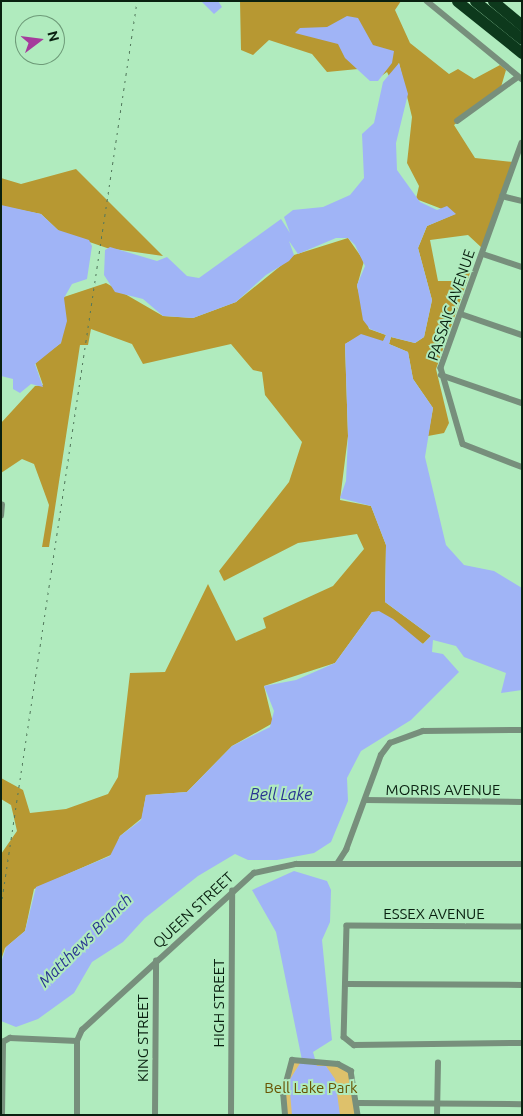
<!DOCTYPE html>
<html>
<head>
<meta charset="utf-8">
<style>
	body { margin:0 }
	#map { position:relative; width:523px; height:1116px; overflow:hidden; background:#b0ebbe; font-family:Ubuntu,sans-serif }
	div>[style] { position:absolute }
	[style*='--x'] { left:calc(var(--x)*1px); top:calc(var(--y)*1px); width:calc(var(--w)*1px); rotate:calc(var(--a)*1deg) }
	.green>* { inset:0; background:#dec16b }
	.forest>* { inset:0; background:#b79832 }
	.water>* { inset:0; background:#a0b4f6 }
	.minor>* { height:5.5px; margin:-2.75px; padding:0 2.75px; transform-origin:2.75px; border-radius:2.75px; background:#778f7c }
	.motorway>* { height:11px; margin:-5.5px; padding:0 5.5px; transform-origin:5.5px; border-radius:5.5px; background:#0d391c }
	.rail>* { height:1px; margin-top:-0.5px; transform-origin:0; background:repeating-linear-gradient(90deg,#51775b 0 2.5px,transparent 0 7.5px) }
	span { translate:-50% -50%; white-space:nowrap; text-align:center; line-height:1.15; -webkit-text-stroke:4px #b0ebbe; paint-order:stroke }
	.street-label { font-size:15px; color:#092010 }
	.park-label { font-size:15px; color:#685302 }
	.water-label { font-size:16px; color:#283491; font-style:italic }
	.frame { position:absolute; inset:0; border:2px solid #092010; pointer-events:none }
	.north { position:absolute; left:15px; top:15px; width:50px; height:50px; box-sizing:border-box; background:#b0ebbe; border:1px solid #6d9a78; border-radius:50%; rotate:75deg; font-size:14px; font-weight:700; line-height:20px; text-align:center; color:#092010 }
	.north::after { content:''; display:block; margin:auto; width:18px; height:22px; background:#a53b9c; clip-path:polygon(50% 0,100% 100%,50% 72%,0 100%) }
</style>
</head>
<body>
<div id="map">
	<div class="green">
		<i style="clip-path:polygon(292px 1060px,338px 1064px,351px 1071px,358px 1115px,285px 1115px,283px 1094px)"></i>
	</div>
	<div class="forest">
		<i style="clip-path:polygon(240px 1px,401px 1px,395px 10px,410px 43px,449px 74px,458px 69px,474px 79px,500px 65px,506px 70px,501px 87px,454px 125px,475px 158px,513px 162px,482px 248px,468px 235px,430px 240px,438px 281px,458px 281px,463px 270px,470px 273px,436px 369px,449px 423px,444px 433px,428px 436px,433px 408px,413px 379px,408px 352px,389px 344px,391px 337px,415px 343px,424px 337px,432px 300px,418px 248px,427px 226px,455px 214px,416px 199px,419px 186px,407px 163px,412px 117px,399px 63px,390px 78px,387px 72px,374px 81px,358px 69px,327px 72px,312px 54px,269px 40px,253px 55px,241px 50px)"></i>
		<i style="clip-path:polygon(76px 169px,163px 256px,107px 248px,60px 232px,41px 214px,1px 206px,1px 178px,21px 184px)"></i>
		<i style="clip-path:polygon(348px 238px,364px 261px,357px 286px,369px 329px,386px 335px,383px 342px,362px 335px,345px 344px,348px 436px,340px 500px,371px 506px,386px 545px,385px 602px,431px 636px,423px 644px,372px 612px,335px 663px,264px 686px,273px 723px,232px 746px,187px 792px,146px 795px,142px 818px,120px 836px,113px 854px,34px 889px,25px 931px,5px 948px,1px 960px,1px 854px,17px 831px,11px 805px,1px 799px,1px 778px,23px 790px,30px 813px,66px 809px,108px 794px,118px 777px,130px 673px,165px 672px,208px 584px,236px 641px,266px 628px,263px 618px,333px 586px,364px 549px,357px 534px,298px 543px,224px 581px,219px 571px,289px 482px,302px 442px,265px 395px,262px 372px,253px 370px,231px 344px,143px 364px,132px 344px,91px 329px,88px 345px,80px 345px,49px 547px,42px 547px,49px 505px,34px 464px,22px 459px,1px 473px,1px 423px,35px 386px,43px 385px,35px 362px,61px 343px,64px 297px,106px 283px,163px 316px,193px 318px,236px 302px,294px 255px)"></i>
	</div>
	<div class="water">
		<i style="clip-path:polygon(201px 1px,218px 1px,222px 7px,214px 14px)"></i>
		<i style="clip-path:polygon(347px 16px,358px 18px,373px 45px,394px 51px,392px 63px,378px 81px,370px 81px,345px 58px,338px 44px,295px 33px,300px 28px,327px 27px)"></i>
		<i style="clip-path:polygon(399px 63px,408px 94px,396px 143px,397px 170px,420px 202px,437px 210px,447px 206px,456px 214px,427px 226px,418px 248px,432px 300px,424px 337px,415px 343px,391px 337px,389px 344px,408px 352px,413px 379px,433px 408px,425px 457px,446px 545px,464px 565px,494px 571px,522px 588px,522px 690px,501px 693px,506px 673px,464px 657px,456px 646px,433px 640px,432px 652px,443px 654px,459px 672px,411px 720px,361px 751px,347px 778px,348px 801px,331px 842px,314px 853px,277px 860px,248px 860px,235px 854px,198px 876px,145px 918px,123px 942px,92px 962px,74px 993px,38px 1019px,16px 1027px,1px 1021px,1px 963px,6px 947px,25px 931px,36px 887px,110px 856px,120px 836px,141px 820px,146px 795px,187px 792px,232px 746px,270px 727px,274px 711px,264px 686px,296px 680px,335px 663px,372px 612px,379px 611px,393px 619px,423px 644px,431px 636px,385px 602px,386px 545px,371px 506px,340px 498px,346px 481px,348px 436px,345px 344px,361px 334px,383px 341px,386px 335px,370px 329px,363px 320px,357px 285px,365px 266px,355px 245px,348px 238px,336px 238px,298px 254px,289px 241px,294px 255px,289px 261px,266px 275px,236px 302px,193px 318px,163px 316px,143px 299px,115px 292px,104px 275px,105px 250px,110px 247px,157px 261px,167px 257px,187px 276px,199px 278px,281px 219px,290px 233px,284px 217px,293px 210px,323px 207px,350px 195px,364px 178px,362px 134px,374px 123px,383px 82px)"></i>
		<i style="clip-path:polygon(1px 205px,41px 214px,58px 230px,89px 240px,92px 246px,87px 279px,72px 284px,64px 298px,67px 321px,61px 343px,35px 364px,43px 387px,31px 384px,20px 393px,13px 389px,13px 379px,1px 376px)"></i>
		<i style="clip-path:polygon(294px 871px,327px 881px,331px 890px,330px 922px,322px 940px,332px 1040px,313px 1052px,317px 1066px,326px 1066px,335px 1079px,340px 1115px,292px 1115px,289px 1081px,302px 1060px,276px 932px,252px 890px)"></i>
	</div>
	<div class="minor">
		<i style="--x:427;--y:1;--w:123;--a:39.4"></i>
		<i style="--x:457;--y:121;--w:75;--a:-35.8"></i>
		<i style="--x:522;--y:143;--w:239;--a:109.8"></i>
		<i style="--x:441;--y:368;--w:79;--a:73.9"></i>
		<i style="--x:463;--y:444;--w:63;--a:21.3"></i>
		<i style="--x:502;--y:196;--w:21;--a:14"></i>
		<i style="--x:483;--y:254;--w:41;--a:18.4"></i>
		<i style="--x:461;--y:314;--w:65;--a:19"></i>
		<i style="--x:441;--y:375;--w:86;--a:19.1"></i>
		<i style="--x:1;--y:516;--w:11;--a:-85"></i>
		<i style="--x:365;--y:800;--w:157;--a:0.7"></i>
		<i style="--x:337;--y:864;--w:17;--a:-57"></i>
		<i style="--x:346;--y:850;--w:101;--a:-69.8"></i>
		<i style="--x:381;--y:755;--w:15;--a:-53"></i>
		<i style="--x:390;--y:743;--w:35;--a:-20"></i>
		<i style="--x:423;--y:731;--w:99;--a:-0.6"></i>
		<i style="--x:522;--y:927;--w:175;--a:-179.7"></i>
		<i style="--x:347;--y:926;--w:111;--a:91.5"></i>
		<i style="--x:344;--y:1037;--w:13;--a:39"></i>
		<i style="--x:354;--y:1045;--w:168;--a:-0.7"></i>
		<i style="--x:347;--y:984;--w:175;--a:0.3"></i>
		<i style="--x:359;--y:1103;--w:163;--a:0.4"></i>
		<i style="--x:2;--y:1115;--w:73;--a:-89.2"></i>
		<i style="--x:3;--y:1042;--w:8;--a:-30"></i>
		<i style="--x:10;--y:1038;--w:67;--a:2.6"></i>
		<i style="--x:77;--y:1115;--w:74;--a:-90"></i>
		<i style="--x:77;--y:1041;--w:12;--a:-66"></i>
		<i style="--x:82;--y:1030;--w:233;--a:-42.4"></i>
		<i style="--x:254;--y:873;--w:43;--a:-12.1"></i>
		<i style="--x:296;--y:864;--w:226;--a:0"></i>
		<i style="--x:155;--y:1115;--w:154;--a:-89.6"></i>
		<i style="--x:231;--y:1115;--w:224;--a:-89.7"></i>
		<i style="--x:285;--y:1115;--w:21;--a:-95"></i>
		<i style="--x:283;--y:1094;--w:35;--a:-75"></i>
		<i style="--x:292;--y:1060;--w:46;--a:5"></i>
		<i style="--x:338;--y:1064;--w:15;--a:28"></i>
		<i style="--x:351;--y:1071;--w:45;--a:81"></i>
		<i style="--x:437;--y:1115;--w:52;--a:-88.9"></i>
	</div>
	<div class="motorway">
		<i style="--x:457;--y:1;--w:83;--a:38.7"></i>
		<i style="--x:475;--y:1;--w:60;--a:39"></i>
		<i style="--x:493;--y:1;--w:38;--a:40"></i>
	</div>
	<div class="rail">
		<i style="--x:1;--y:906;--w:915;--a:-81.45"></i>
	</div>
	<div class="street-label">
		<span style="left:451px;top:305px;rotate:-71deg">PASSAIC AVENUE</span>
		<span style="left:443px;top:790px">MORRIS AVENUE</span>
		<span style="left:193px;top:910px;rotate:-43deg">QUEEN STREET</span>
		<span style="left:434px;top:914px">ESSEX AVENUE</span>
		<span style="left:219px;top:1003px;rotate:-90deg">HIGH STREET</span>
		<span style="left:143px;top:1038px;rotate:-90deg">KING STREET</span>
	</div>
	<div class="park-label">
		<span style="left:311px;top:1088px">Bell Lake Park</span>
	</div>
	<div class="water-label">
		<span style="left:281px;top:794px">Bell Lake</span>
		<span style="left:85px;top:940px;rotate:-45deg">Matthews Branch</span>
	</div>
	<div class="frame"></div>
	<div class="north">N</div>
</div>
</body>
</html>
